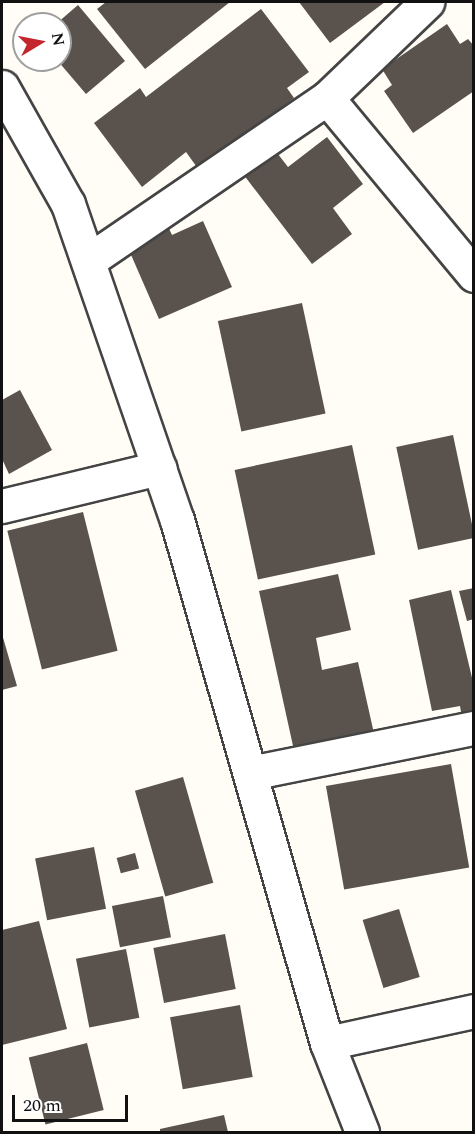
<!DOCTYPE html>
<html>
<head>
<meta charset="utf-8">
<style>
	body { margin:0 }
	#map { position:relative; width:475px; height:1134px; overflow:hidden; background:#fffdf5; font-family:Spectral,serif }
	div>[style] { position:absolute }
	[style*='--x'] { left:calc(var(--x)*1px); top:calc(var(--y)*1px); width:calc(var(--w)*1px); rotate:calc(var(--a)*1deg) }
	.building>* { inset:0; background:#5a524d; transform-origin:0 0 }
	.roads { filter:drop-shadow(2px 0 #444) drop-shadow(-2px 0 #444) drop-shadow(0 2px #444) drop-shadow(0 -2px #444) }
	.minor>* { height:33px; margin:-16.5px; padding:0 16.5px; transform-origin:16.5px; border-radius:16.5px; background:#fff }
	span { translate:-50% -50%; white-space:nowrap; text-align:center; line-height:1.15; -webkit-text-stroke:6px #fff; paint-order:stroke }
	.frame { position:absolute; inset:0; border:3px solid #111; pointer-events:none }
	.north { position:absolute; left:12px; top:12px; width:60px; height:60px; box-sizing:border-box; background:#fff; border:2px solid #a0a0a0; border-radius:50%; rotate:80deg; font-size:16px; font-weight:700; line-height:24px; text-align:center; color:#111 }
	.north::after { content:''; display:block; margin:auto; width:21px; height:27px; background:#c4262e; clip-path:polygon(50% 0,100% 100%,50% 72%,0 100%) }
	.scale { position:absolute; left:12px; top:1095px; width:116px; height:27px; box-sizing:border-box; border:3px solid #111; border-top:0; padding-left:8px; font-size:18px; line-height:21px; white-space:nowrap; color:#111; -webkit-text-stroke:4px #fff; paint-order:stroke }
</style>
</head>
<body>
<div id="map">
	<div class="building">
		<i style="clip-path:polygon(106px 2px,230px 2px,145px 69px,97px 9px)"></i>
		<i style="clip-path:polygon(299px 2px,385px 2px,330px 43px)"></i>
		<i style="clip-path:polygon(78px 5px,125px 61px,86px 94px,57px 60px,60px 24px,56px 24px)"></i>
		<i style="clip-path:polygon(261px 9px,309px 72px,287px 88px,294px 98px,199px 170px,186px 152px,142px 187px,94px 123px,140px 88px,146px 97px)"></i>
		<i style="clip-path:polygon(447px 24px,460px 44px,468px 39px,474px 46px,474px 91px,413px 133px,384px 91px,392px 85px,382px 69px)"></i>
		<i style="clip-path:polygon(327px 137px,363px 184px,333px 208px,352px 234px,312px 264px,240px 170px,271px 145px,288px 167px)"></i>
		<i style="clip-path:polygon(203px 221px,232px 287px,159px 319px,125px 241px,166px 222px,172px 235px)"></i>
		<i style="left:302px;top:303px;width:113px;height:86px;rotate:78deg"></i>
		<i style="clip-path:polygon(20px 390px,52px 450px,9px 474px,2px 459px,2px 400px)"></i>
		<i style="left:453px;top:435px;width:105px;height:58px;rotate:78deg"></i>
		<i style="left:352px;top:445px;width:112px;height:120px;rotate:78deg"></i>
		<i style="left:83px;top:512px;width:143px;height:78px;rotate:76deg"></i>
		<i style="clip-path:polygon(338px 574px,351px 630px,316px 638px,322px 670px,358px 662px,375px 738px,295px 755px,259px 591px)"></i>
		<i style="clip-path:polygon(474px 588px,474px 619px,467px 621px,459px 591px)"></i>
		<i style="clip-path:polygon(451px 590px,474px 686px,474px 715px,462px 718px,460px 706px,432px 711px,409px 600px)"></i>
		<i style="clip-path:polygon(2px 634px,17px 686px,2px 690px)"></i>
		<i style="left:451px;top:764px;width:105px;height:127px;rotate:80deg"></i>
		<i style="left:183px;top:777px;width:110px;height:50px;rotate:74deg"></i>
		<i style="left:94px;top:847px;width:63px;height:60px;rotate:79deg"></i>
		<i style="left:135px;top:853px;width:16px;height:19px;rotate:75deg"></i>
		<i style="left:163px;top:896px;width:42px;height:52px;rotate:79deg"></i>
		<i style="left:399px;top:909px;width:71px;height:38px;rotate:73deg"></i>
		<i style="clip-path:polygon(39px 921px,67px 1029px,2px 1045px,2px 930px)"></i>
		<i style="left:225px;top:934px;width:56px;height:73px;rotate:79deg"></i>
		<i style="left:126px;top:949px;width:70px;height:51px;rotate:79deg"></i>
		<i style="left:240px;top:1005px;width:73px;height:71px;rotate:80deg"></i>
		<i style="left:87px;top:1043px;width:69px;height:60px;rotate:76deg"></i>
		<i style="clip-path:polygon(224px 1115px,228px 1132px,160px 1132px,160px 1129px)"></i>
	</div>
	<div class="roads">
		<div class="minor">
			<i style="--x:2;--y:87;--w:134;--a:60.6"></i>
			<i style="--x:68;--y:204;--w:334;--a:71"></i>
			<i style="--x:177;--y:520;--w:544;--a:74"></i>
			<i style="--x:327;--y:1043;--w:96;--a:68.5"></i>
			<i style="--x:327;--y:98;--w:230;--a:50.3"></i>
			<i style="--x:88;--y:261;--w:289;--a:-34.3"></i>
			<i style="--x:327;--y:98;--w:139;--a:-43.8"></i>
			<i style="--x:2;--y:506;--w:162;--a:-13.6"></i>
			<i style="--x:250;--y:773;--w:228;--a:-11.4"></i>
			<i style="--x:327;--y:1043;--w:150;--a:-12.3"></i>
		</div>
	</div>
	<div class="frame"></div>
	<div class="north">N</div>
	<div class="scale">20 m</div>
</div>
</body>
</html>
